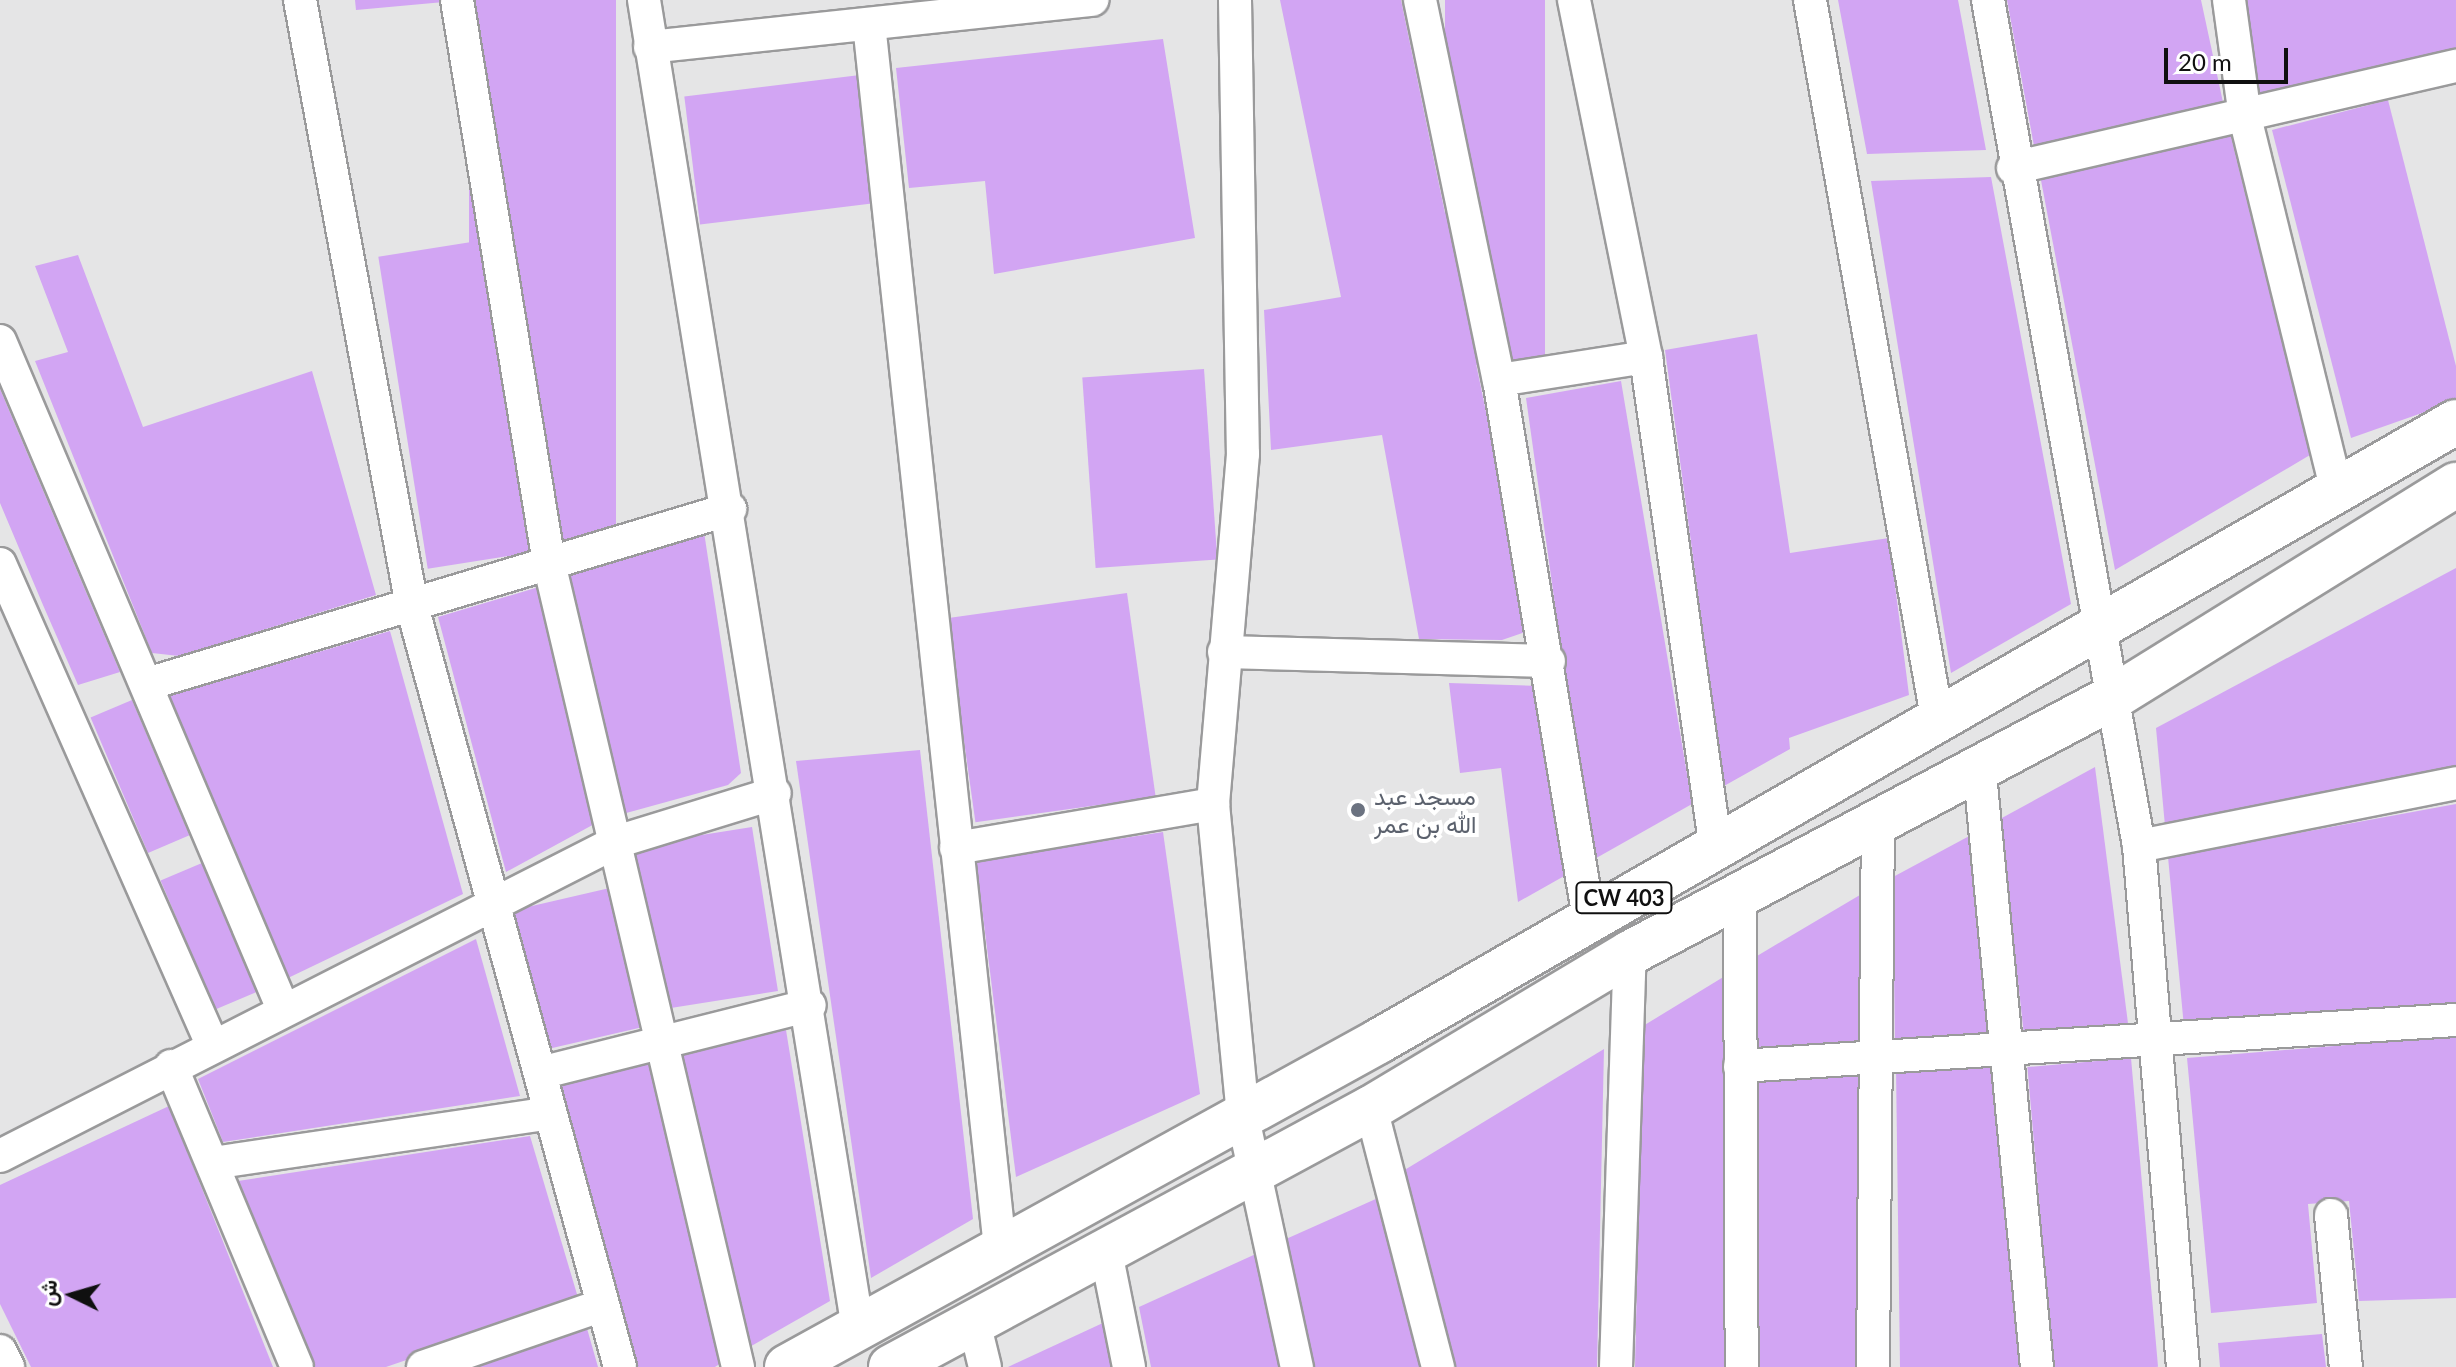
<!DOCTYPE html>
<html>
<head>
<meta charset="utf-8">
<style>
	body { margin:0 }
	#map { position:relative; width:2456px; height:1367px; overflow:hidden; background:#e5e5e6; font-family:Lato,Vazirmatn,sans-serif }
	div>[style] { position:absolute }
	[style*='--x'] { left:calc(var(--x)*1px); top:calc(var(--y)*1px); width:calc(var(--w)*1px); rotate:calc(var(--a)*1deg) }
	.building>* { inset:0; background:#d2a5f3; transform-origin:0 0 }
	.roads { filter:drop-shadow(2px 0 #9a9a9b) drop-shadow(-2px 0 #9a9a9b) drop-shadow(0 2px #9a9a9b) drop-shadow(0 -2px #9a9a9b) }
	.street>* { height:32px; margin:-16px; padding:0 16px; transform-origin:16px; border-radius:16px; background:#fff }
	.primary>* { height:44px; margin:-22px; padding:0 22px; transform-origin:22px; border-radius:22px; background:#fff }
	.dots>* { width:22px; height:22px; translate:-50% -50%; box-sizing:border-box; border:4px solid #fff; border-radius:50% }
	span { translate:-50% -50%; white-space:nowrap; text-align:center; line-height:1.15; -webkit-text-stroke:8px #fff; paint-order:stroke }
	.shield-label span { padding:2px 6px; background:#fff; border:2px solid; border-radius:6px; -webkit-text-stroke-width:0 }
	.shield-label { font-size:22px; color:#101010; font-weight:700 }
	.worship-label { font-size:24px; color:#5b616d }
	.left { translate:0 -50%; text-align:left }
	.north { position:absolute; left:32px; top:1255px; width:80px; height:80px; -webkit-text-stroke:6px #fff; paint-order:stroke; rotate:275deg; font-size:22px; font-weight:700; line-height:32px; text-align:center; color:#101010 }
	.north::after { content:''; display:block; margin:auto; width:28px; height:36px; background:#101010; clip-path:polygon(50% 0,100% 100%,50% 72%,0 100%) }
	.scale { position:absolute; left:2164px; top:48px; width:124px; height:36px; box-sizing:border-box; border:4px solid #101010; border-top:0; padding-left:10px; font-size:24px; line-height:28px; white-space:nowrap; color:#101010; -webkit-text-stroke:6px #fff; paint-order:stroke }
</style>
</head>
<body>
<div id="map">
	<div class="building">
		<i style="clip-path:polygon(355px 0,444px 0,444px 2px,356px 10px)"></i>
		<i style="left:469px;top:0;width:147px;height:551px"></i>
		<i style="clip-path:polygon(1280px 0,1401px 0,1531px 630px,1502px 640px,1419px 639px,1382px 435px,1271px 450px,1264px 310px,1341px 297px)"></i>
		<i style="left:1445px;top:0;width:100px;height:365px"></i>
		<i style="clip-path:polygon(1838px 0,1958px 0,1986px 150px,1867px 154px)"></i>
		<i style="clip-path:polygon(2007px 0,2201px 0,2224px 107px,2034px 146px)"></i>
		<i style="clip-path:polygon(2240px 0,2456px 0,2456px 49px,2259px 93px)"></i>
		<i style="clip-path:polygon(1163px 39px,1195px 238px,994px 274px,985px 181px,909px 188px,896px 68px)"></i>
		<i style="left:860px;top:75px;width:129px;height:177px;rotate:83deg"></i>
		<i style="clip-path:polygon(2388px 100px,2456px 366px,2456px 401px,2351px 438px,2272px 130px)"></i>
		<i style="clip-path:polygon(2230px 133px,2310px 455px,2115px 570px,2040px 175px)"></i>
		<i style="clip-path:polygon(1991px 177px,2071px 604px,1951px 673px,1871px 181px)"></i>
		<i style="left:484px;top:240px;width:316px;height:107px;rotate:81deg"></i>
		<i style="clip-path:polygon(78px 255px,143px 427px,312px 371px,376px 595px,179px 656px,152px 653px,35px 361px,68px 352px,35px 266px)"></i>
		<i style="clip-path:polygon(1757px 334px,1790px 553px,1889px 538px,1909px 695px,1789px 738px,1790px 749px,1724px 786px,1665px 350px)"></i>
		<i style="left:1204px;top:369px;width:191px;height:122px;rotate:86deg"></i>
		<i style="clip-path:polygon(1621px 381px,1692px 804px,1591px 861px,1526px 398px)"></i>
		<i style="clip-path:polygon(0 389px,86px 592px,120px 672px,78px 685px,43px 605px,0 503px)"></i>
		<i style="clip-path:polygon(704px 532px,741px 773px,728px 785px,619px 815px,564px 578px)"></i>
		<i style="clip-path:polygon(2456px 568px,2456px 770px,2165px 826px,2156px 728px)"></i>
		<i style="clip-path:polygon(542px 586px,598px 822px,506px 872px,438px 617px)"></i>
		<i style="left:1127px;top:593px;width:206px;height:182px;rotate:82deg"></i>
		<i style="clip-path:polygon(390px 631px,463px 894px,288px 978px,169px 696px)"></i>
		<i style="clip-path:polygon(1449px 683px,1541px 686px,1566px 875px,1518px 902px,1501px 768px,1460px 773px)"></i>
		<i style="left:132px;top:700px;width:147px;height:45px;rotate:67deg"></i>
		<i style="clip-path:polygon(920px 750px,973px 1219px,871px 1278px,796px 761px)"></i>
		<i style="clip-path:polygon(2095px 767px,2129px 1031px,2024px 1035px,2000px 819px)"></i>
		<i style="clip-path:polygon(2456px 804px,2456px 1010px,2184px 1027px,2168px 857px)"></i>
		<i style="left:752px;top:827px;width:166px;height:126px;rotate:81deg"></i>
		<i style="clip-path:polygon(1163px 832px,1200px 1094px,1016px 1177px,976px 861px)"></i>
		<i style="clip-path:polygon(1973px 834px,1996px 1044px,1895px 1048px,1893px 877px)"></i>
		<i style="left:202px;top:863px;width:140px;height:45px;rotate:67deg"></i>
		<i style="left:614px;top:887px;width:143px;height:103px;rotate:77deg"></i>
		<i style="clip-path:polygon(1865px 892px,1864px 1051px,1756px 1055px,1757px 956px)"></i>
		<i style="clip-path:polygon(476px 939px,520px 1096px,223px 1142px,198px 1079px)"></i>
		<i style="clip-path:polygon(1725px 976px,1724px 1367px,1635px 1367px,1643px 1026px)"></i>
		<i style="clip-path:polygon(786px 1030px,830px 1301px,746px 1349px,677px 1057px)"></i>
		<i style="clip-path:polygon(2456px 1036px,2456px 1298px,2359px 1301px,2349px 1201px,2308px 1204px,2317px 1303px,2211px 1313px,2187px 1058px)"></i>
		<i style="clip-path:polygon(1604px 1049px,1597px 1367px,1449px 1367px,1398px 1174px)"></i>
		<i style="left:2131px;top:1058px;width:310px;height:104px;rotate:85deg"></i>
		<i style="clip-path:polygon(656px 1062px,724px 1361px,715px 1367px,638px 1367px,561px 1086px)"></i>
		<i style="clip-path:polygon(1997px 1064px,2027px 1367px,1900px 1367px,1896px 1068px)"></i>
		<i style="left:1864px;top:1073px;width:294px;height:108px;rotate:90deg"></i>
		<i style="clip-path:polygon(169px 1106px,273px 1367px,31px 1367px,0 1304px,0 1185px)"></i>
		<i style="clip-path:polygon(530px 1136px,579px 1301px,386px 1367px,312px 1367px,238px 1181px)"></i>
		<i style="clip-path:polygon(1378px 1198px,1422px 1367px,1314px 1367px,1286px 1239px)"></i>
		<i style="clip-path:polygon(1258px 1253px,1281px 1367px,1151px 1367px,1139px 1307px)"></i>
		<i style="clip-path:polygon(1105px 1322px,1114px 1367px,1008px 1367px)"></i>
		<i style="clip-path:polygon(586px 1325px,598px 1367px,466px 1367px)"></i>
		<i style="clip-path:polygon(2322px 1334px,2326px 1367px,2220px 1367px,2218px 1343px)"></i>
	</div>
	<div class="roads">
		<div class="street">
			<i style="--x:300;--y:0;--w:616;--a:79.53"></i>
			<i style="--x:412;--y:606;--w:789;--a:74.71"></i>
			<i style="--x:457;--y:0;--w:570;--a:80.72"></i>
			<i style="--x:549;--y:563;--w:826;--a:76.77"></i>
			<i style="--x:644;--y:0;--w:1345;--a:80.85"></i>
			<i style="--x:1235;--y:0;--w:454;--a:89"></i>
			<i style="--x:1243;--y:454;--w:351;--a:94.9"></i>
			<i style="--x:1213;--y:804;--w:315;--a:84.5"></i>
			<i style="--x:1243;--y:1118;--w:255;--a:77.8"></i>
			<i style="--x:1420;--y:0;--w:388;--a:78.3"></i>
			<i style="--x:1499;--y:380;--w:546;--a:80.52"></i>
			<i style="--x:1574;--y:0;--w:364;--a:78.6"></i>
			<i style="--x:1646;--y:357;--w:491;--a:81.9"></i>
			<i style="--x:1810;--y:0;--w:728;--a:79.96"></i>
			<i style="--x:1988;--y:0;--w:859;--a:79.88"></i>
			<i style="--x:2139;--y:846;--w:523;--a:85.17"></i>
			<i style="--x:2229;--y:0;--w:118;--a:82.2"></i>
			<i style="--x:2245;--y:117;--w:381;--a:76.2"></i>
			<i style="--x:869;--y:24;--w:1231;--a:83.89"></i>
			<i style="--x:650;--y:47;--w:445;--a:-6.1"></i>
			<i style="--x:2013;--y:168;--w:455;--a:-13"></i>
			<i style="--x:0;--y:341;--w:725;--a:67.04"></i>
			<i style="--x:1499;--y:380;--w:149;--a:-8.9"></i>
			<i style="--x:0;--y:564;--w:522;--a:66.18"></i>
			<i style="--x:1224;--y:652;--w:325;--a:1.6"></i>
			<i style="--x:147;--y:684;--w:609;--a:-16.71"></i>
			<i style="--x:1979;--y:764;--w:606;--a:84.51"></i>
			<i style="--x:2139;--y:846;--w:323;--a:-11.2"></i>
			<i style="--x:956;--y:848;--w:261;--a:-9.7"></i>
			<i style="--x:1740;--y:894;--w:473;--a:89.8"></i>
			<i style="--x:171;--y:1066;--w:326;--a:67.3"></i>
			<i style="--x:1740;--y:1066;--w:717;--a:-3.68"></i>
			<i style="--x:540;--y:1073;--w:278;--a:-14.1"></i>
			<i style="--x:1371;--y:1108;--w:268;--a:75.5"></i>
			<i style="--x:0;--y:1156;--w:691;--a:-27.01"></i>
			<i style="--x:616;--y:842;--w:166;--a:-17.1"></i>
			<i style="--x:213;--y:1163;--w:341;--a:-8.4"></i>
			<i style="--x:2331;--y:1215;--w:153;--a:84.4"></i>
			<i style="--x:1106;--y:1252;--w:117;--a:78.7"></i>
			<i style="--x:974;--y:1322;--w:46;--a:76.3"></i>
			<i style="--x:0;--y:1351;--w:18;--a:63"></i>
			<i style="--x:423;--y:1367;--w:190;--a:-19"></i>
			<i style="--x:1616;--y:1367;--w:414;--a:-88.1"></i>
			<i style="--x:1873;--y:1367;--w:547;--a:-89.48"></i>
		</div>
		<div class="primary">
			<i style="--x:787;--y:1367;--w:676;--a:-28.84"></i>
			<i style="--x:1379;--y:1041;--w:1242;--a:-29.89"></i>
			<i style="--x:891;--y:1367;--w:545;--a:-28.35"></i>
			<i style="--x:1371;--y:1108;--w:302;--a:-30.9"></i>
			<i style="--x:1630;--y:953;--w:551;--a:-27.91"></i>
			<i style="--x:2117;--y:695;--w:399;--a:-31.8"></i>
		</div>
	</div>
	<div class="dots">
		<i style="left:1358px;top:810px;background:#6b7280"></i>
	</div>
	<div class="shield-label">
		<span style="left:1624px;top:898px">CW 403</span>
	</div>
	<div class="worship-label">
		<span class="left" style="left:1374px;top:810px">مسجد عبد<br>الله بن عمر</span>
	</div>
	<div class="north">ش</div>
	<div class="scale">20 m</div>
</div>
</body>
</html>
